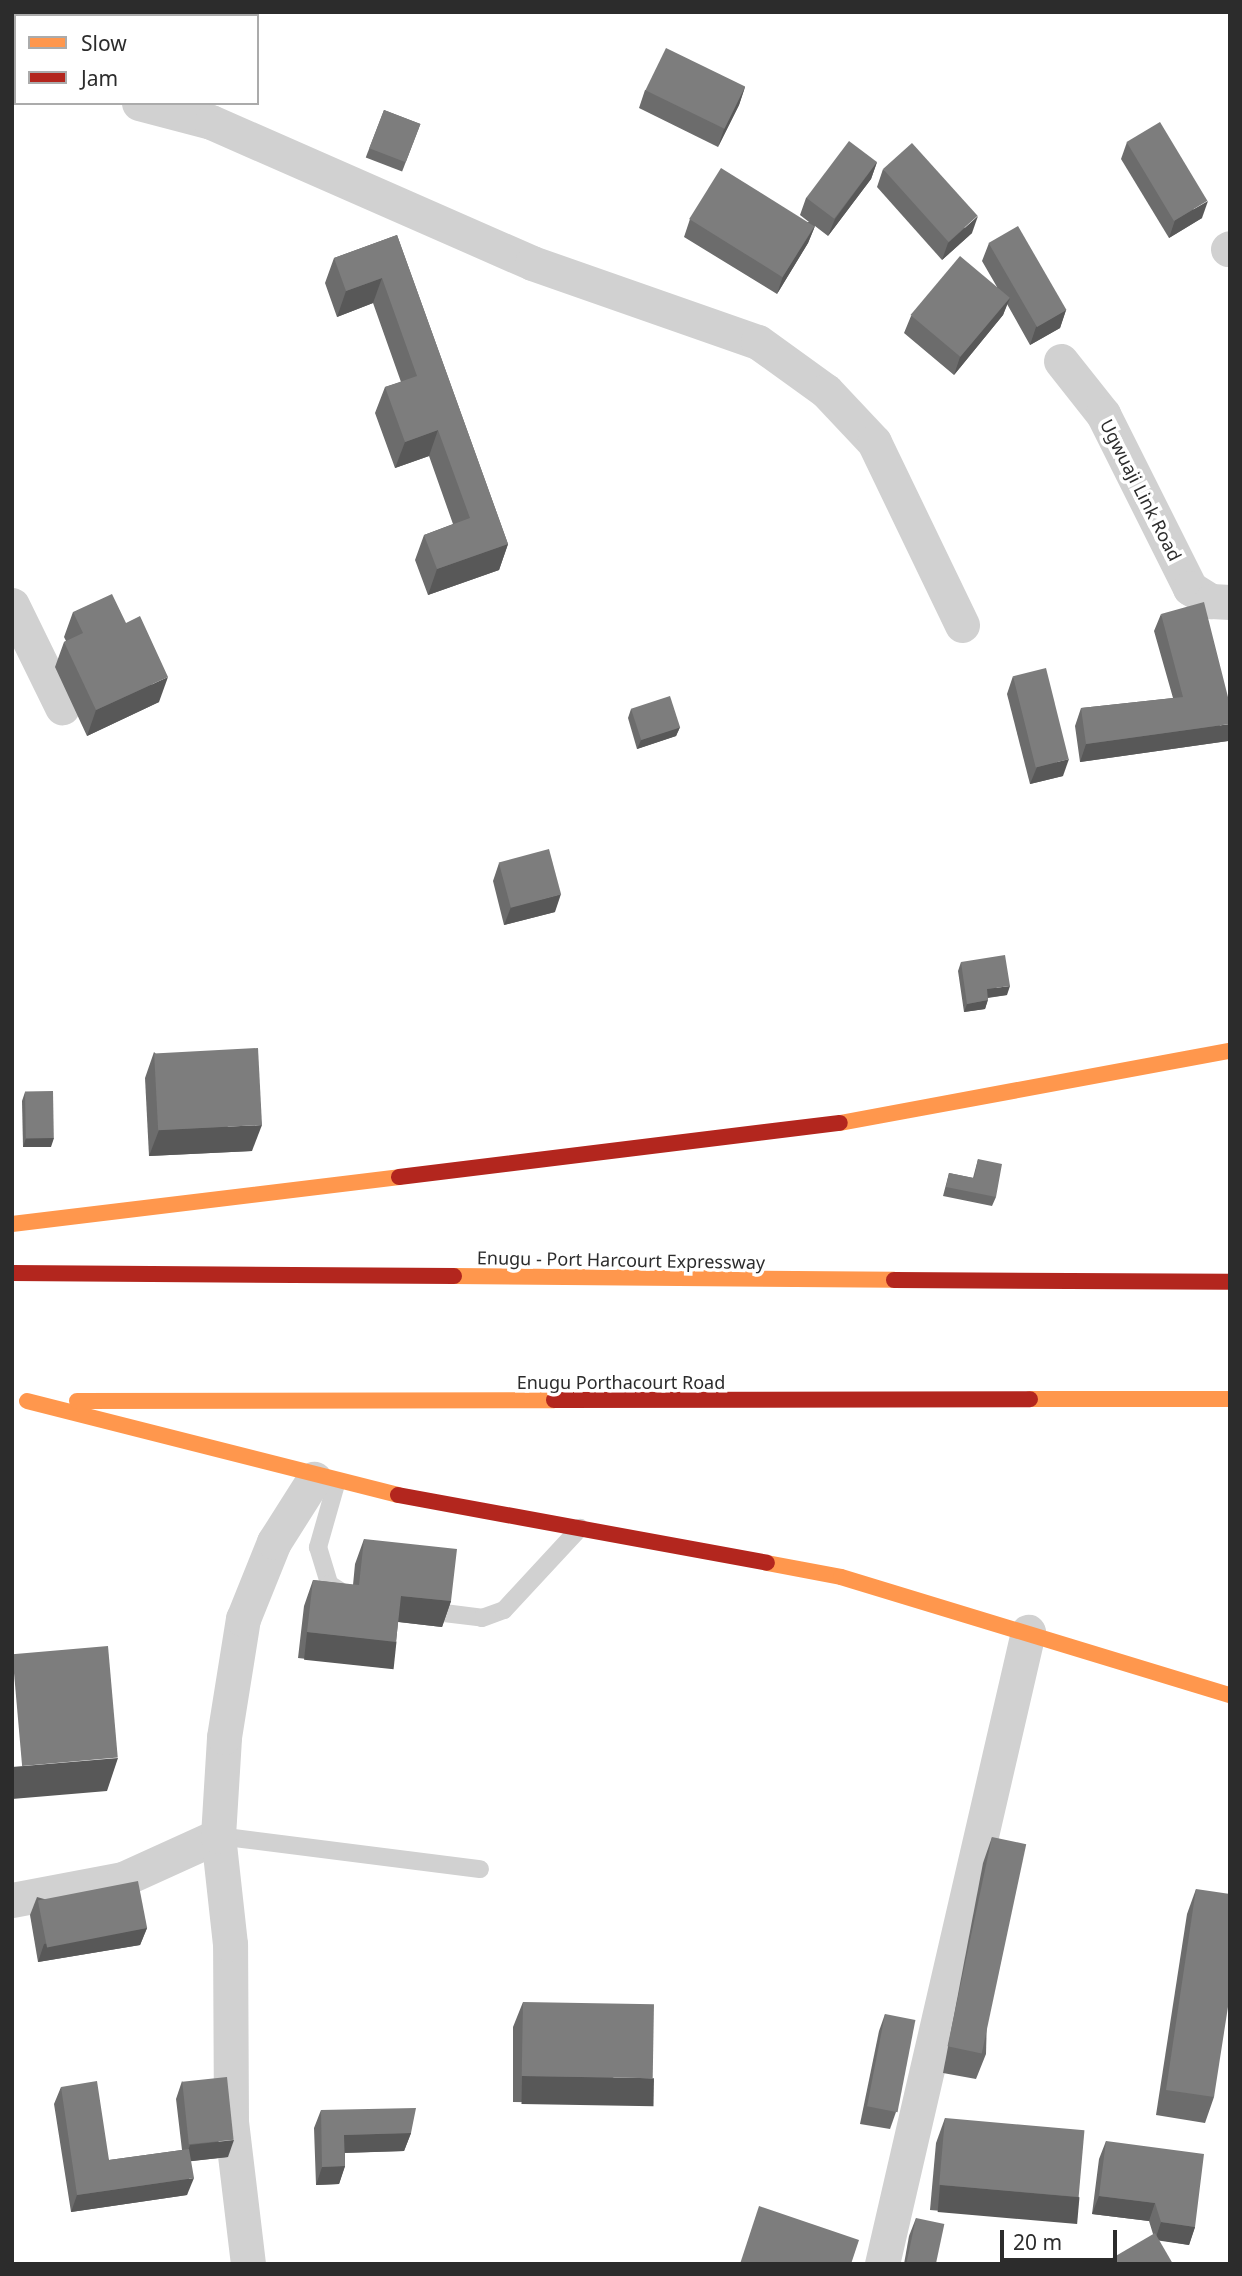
<!DOCTYPE html>
<html>
<head>
<meta charset="utf-8">
<style>
	body { margin:0 }
	#map { position:relative; width:1242px; height:2276px; overflow:hidden; background:#fff; font-family:"Noto Sans",sans-serif }
	div>[style] { position:absolute }
	[style*='--x'] { left:calc(var(--x)*1px); top:calc(var(--y)*1px); width:calc(var(--w)*1px); rotate:calc(var(--a)*1deg) }
	.lane>* { height:18px; margin:-9px; padding:0 9px; transform-origin:9px; border-radius:9px; background:#d1d1d1 }
	.street>* { height:35px; margin:-17.5px; padding:0 17.5px; transform-origin:17.5px; border-radius:17.5px; background:#d1d1d1 }
	.slow>* { height:16px; margin:-8px; padding:0 8px; transform-origin:8px; border-radius:8px; background:#ff974d }
	.jam>* { height:16px; margin:-8px; padding:0 8px; transform-origin:8px; border-radius:8px; background:#b3261e }
	.wall>* { inset:0; background:#6c6c6c; transform-origin:0 0 }
	.shaded-wall>* { inset:0; background:#585858; transform-origin:0 0 }
	.building>* { inset:0; background:#7d7d7d; transform-origin:0 0 }
	span { translate:-50% -50%; white-space:nowrap; text-align:center; line-height:1.15; -webkit-text-stroke:7px #fff; paint-order:stroke }
	.street-label { font-size:18px; color:#2c2c2c }
	.frame { position:absolute; inset:0; border:14px solid #2c2c2c; pointer-events:none }
	.legend { position:absolute; left:14px; top:14px; width:245px; height:91px; box-sizing:border-box; background:#fff; border:2px solid #ababab; margin:0; padding:9px 12px; list-style:none; font-size:21px; color:#2c2c2c }
	.legend li { display:flex; align-items:center; gap:14px; height:35px }
	.legend b { width:35px; border:2px solid #ababab }
	.scale { position:absolute; left:1000px; top:2230px; width:117px; height:32px; box-sizing:border-box; border:4px solid #2c2c2c; border-top:0; padding-left:9px; font-size:21px; line-height:24px; white-space:nowrap; color:#2c2c2c; -webkit-text-stroke:5px #fff; paint-order:stroke }
</style>
</head>
<body>
<div id="map">
	<div class="lane">
		<i style="--x:336;--y:1484;--w:66;--a:105.9"></i>
		<i style="--x:318;--y:1547;--w:39;--a:73"></i>
		<i style="--x:329;--y:1584;--w:19;--a:32"></i>
		<i style="--x:444;--y:1613;--w:38;--a:7"></i>
		<i style="--x:482;--y:1618;--w:23;--a:-20"></i>
		<i style="--x:504;--y:1610;--w:112;--a:-47.2"></i>
		<i style="--x:218;--y:1836;--w:264;--a:7.2"></i>
	</div>
	<div class="street">
		<i style="--x:12;--y:76;--w:4;--a:0"></i>
		<i style="--x:139;--y:103;--w:74;--a:14.8"></i>
		<i style="--x:211;--y:122;--w:351;--a:23.7"></i>
		<i style="--x:532;--y:263;--w:239;--a:19.3"></i>
		<i style="--x:758;--y:342;--w:84;--a:35.8"></i>
		<i style="--x:826;--y:391;--w:70;--a:46.7"></i>
		<i style="--x:874;--y:442;--w:203;--a:64.3"></i>
		<i style="--x:1228;--y:249;--w:2;--a:-27"></i>
		<i style="--x:1061;--y:361;--w:68;--a:51.6"></i>
		<i style="--x:1103;--y:414;--w:195;--a:63.4"></i>
		<i style="--x:1190;--y:588;--w:25;--a:32"></i>
		<i style="--x:1211;--y:601;--w:19;--a:3"></i>
		<i style="--x:12;--y:605;--w:114;--a:63.9"></i>
		<i style="--x:12;--y:1900;--w:113;--a:-10.7"></i>
		<i style="--x:123;--y:1879;--w:104;--a:-24.4"></i>
		<i style="--x:248;--y:2264;--w:143;--a:-96.8"></i>
		<i style="--x:231;--y:2122;--w:178;--a:-90.3"></i>
		<i style="--x:230;--y:1944;--w:109;--a:-96.3"></i>
		<i style="--x:218;--y:1836;--w:99;--a:-86.5"></i>
		<i style="--x:224;--y:1737;--w:120;--a:-80.9"></i>
		<i style="--x:243;--y:1619;--w:83;--a:-68.1"></i>
		<i style="--x:274;--y:1542;--w:75;--a:-57.6"></i>
		<i style="--x:882;--y:2264;--w:649;--a:-76.99"></i>
	</div>
	<div class="slow">
		<i style="--x:840;--y:1123;--w:397;--a:-10.5"></i>
		<i style="--x:12;--y:1224;--w:390;--a:-6.9"></i>
		<i style="--x:454;--y:1276;--w:440;--a:0.5"></i>
		<i style="--x:1030;--y:1399;--w:200;--a:0"></i>
		<i style="--x:27;--y:1401;--w:383;--a:14.2"></i>
		<i style="--x:77;--y:1401;--w:477;--a:-0.1"></i>
		<i style="--x:767;--y:1563;--w:75;--a:10.7"></i>
		<i style="--x:841;--y:1577;--w:407;--a:16.9"></i>
	</div>
	<div class="jam">
		<i style="--x:399;--y:1177;--w:444;--a:-7"></i>
		<i style="--x:12;--y:1273;--w:442;--a:0.4"></i>
		<i style="--x:894;--y:1280;--w:336;--a:0.3"></i>
		<i style="--x:554;--y:1400;--w:476;--a:-0.1"></i>
		<i style="--x:398;--y:1495;--w:375;--a:10.4"></i>
	</div>
	<div class="wall">
		<i style="clip-path:polygon(745px 87px,739px 105px,718px 147px,639px 108px,645px 90px)"></i>
		<i style="left:384px;top:110px;width:39px;height:51px;rotate:21deg"></i>
		<i style="clip-path:polygon(1127px 142px,1202px 218px,1169px 238px,1121px 159px)"></i>
		<i style="clip-path:polygon(877px 162px,871px 179px,828px 236px,815px 226px,808px 243px,777px 294px,684px 237px,690px 219px,809px 222px,800px 215px,806px 198px)"></i>
		<i style="clip-path:polygon(883px 169px,972px 233px,942px 260px,877px 187px)"></i>
		<i style="clip-path:polygon(397px 235px,508px 544px,499px 570px,428px 595px,415px 560px,424px 535px,453px 524px,429px 456px,395px 468px,375px 413px,385px 387px,401px 382px,373px 303px,337px 317px,325px 283px,334px 258px)"></i>
		<i style="clip-path:polygon(989px 243px,1066px 310px,1060px 328px,1030px 345px,1007px 304px,1003px 315px,954px 375px,904px 333px,911px 316px,997px 287px,982px 261px)"></i>
		<i style="clip-path:polygon(73px 612px,126px 623px,159px 702px,87px 736px,55px 667px,64px 642px,66px 641px,64px 637px)"></i>
		<i style="clip-path:polygon(1161px 614px,1228px 741px,1080px 762px,1075px 726px,1081px 708px,1173px 698px,1154px 631px)"></i>
		<i style="clip-path:polygon(1013px 676px,1063px 776px,1030px 784px,1007px 694px)"></i>
		<i style="clip-path:polygon(631px 709px,680px 727px,676px 736px,637px 749px,628px 718px)"></i>
		<i style="clip-path:polygon(499px 863px,555px 912px,504px 925px,493px 881px)"></i>
		<i style="clip-path:polygon(961px 962px,1007px 995px,988px 998px,985px 1009px,964px 1012px,958px 971px)"></i>
		<i style="clip-path:polygon(154px 1052px,252px 1151px,149px 1156px,145px 1078px)"></i>
		<i style="clip-path:polygon(25px 1092px,51px 1147px,23px 1147px,22px 1101px)"></i>
		<i style="clip-path:polygon(978px 1159px,996px 1197px,992px 1206px,943px 1196px,949px 1173px,973px 1178px)"></i>
		<i style="clip-path:polygon(364px 1539px,451px 1601px,442px 1627px,398px 1622px,396px 1642px,387px 1668px,298px 1658px,304px 1606px,313px 1580px,353px 1585px,355px 1564px)"></i>
		<i style="clip-path:polygon(992px 1837px,986px 2054px,976px 2079px,943px 2073px,983px 1863px)"></i>
		<i style="clip-path:polygon(1196px 1889px,1214px 2097px,1205px 2123px,1156px 2115px,1187px 1914px)"></i>
		<i style="clip-path:polygon(37px 1897px,147px 1928px,140px 1945px,38px 1962px,30px 1915px)"></i>
		<i style="clip-path:polygon(523px 2002px,645px 2104px,513px 2102px,513px 2027px)"></i>
		<i style="clip-path:polygon(885px 2014px,896px 2112px,890px 2129px,860px 2124px,879px 2031px)"></i>
		<i style="clip-path:polygon(182px 2081px,228px 2157px,191px 2161px,187px 2195px,71px 2212px,54px 2104px,61px 2087px,109px 2160px,182px 2150px,176px 2099px)"></i>
		<i style="clip-path:polygon(321px 2110px,411px 2133px,404px 2151px,345px 2153px,345px 2166px,339px 2184px,316px 2185px,314px 2128px)"></i>
		<i style="clip-path:polygon(945px 2118px,1079px 2197px,1070px 2222px,930px 2210px,936px 2143px)"></i>
		<i style="clip-path:polygon(1106px 2141px,1195px 2227px,1189px 2245px,1160px 2240px,1153px 2234px,1149px 2221px,1092px 2214px,1099px 2159px)"></i>
		<i style="clip-path:polygon(916px 2218px,937px 2264px,904px 2264px,909px 2236px)"></i>
	</div>
	<div class="shaded-wall">
		<i style="clip-path:polygon(745px 87px,739px 105px,718px 147px,724px 129px)"></i>
		<i style="clip-path:polygon(877px 162px,871px 179px,828px 236px,835px 219px)"></i>
		<i style="clip-path:polygon(1208px 201px,1202px 218px,1169px 238px,1175px 220px)"></i>
		<i style="clip-path:polygon(978px 216px,972px 233px,942px 260px,948px 243px)"></i>
		<i style="clip-path:polygon(815px 226px,808px 243px,777px 294px,783px 276px)"></i>
		<i style="clip-path:polygon(382px 278px,373px 303px,337px 317px,346px 291px)"></i>
		<i style="clip-path:polygon(1010px 298px,1003px 315px,954px 375px,960px 357px)"></i>
		<i style="clip-path:polygon(1066px 310px,1060px 328px,1030px 345px,1036px 327px)"></i>
		<i style="clip-path:polygon(438px 430px,429px 456px,395px 468px,405px 442px)"></i>
		<i style="clip-path:polygon(508px 544px,499px 570px,428px 595px,437px 569px)"></i>
		<i style="clip-path:polygon(168px 677px,159px 702px,87px 736px,96px 710px)"></i>
		<i style="clip-path:polygon(1230px 724px,1230px 736px,1228px 741px,1080px 762px,1086px 744px)"></i>
		<i style="clip-path:polygon(680px 727px,676px 736px,637px 749px,641px 740px)"></i>
		<i style="clip-path:polygon(1069px 759px,1063px 776px,1030px 784px,1037px 767px)"></i>
		<i style="clip-path:polygon(561px 894px,555px 912px,504px 925px,511px 907px)"></i>
		<i style="clip-path:polygon(1010px 986px,1007px 995px,984px 998px,987px 989px)"></i>
		<i style="clip-path:polygon(988px 1000px,985px 1009px,964px 1012px,967px 1004px)"></i>
		<i style="clip-path:polygon(262px 1125px,252px 1151px,149px 1156px,159px 1130px)"></i>
		<i style="clip-path:polygon(26px 1138px,54px 1138px,51px 1147px,23px 1147px)"></i>
		<i style="clip-path:polygon(401px 1596px,451px 1601px,442px 1627px,391px 1621px)"></i>
		<i style="left:307px;top:1632px;width:90px;height:28px;rotate:6deg"></i>
		<i style="clip-path:polygon(118px 1758px,107px 1791px,12px 1799px,12px 1767px)"></i>
		<i style="clip-path:polygon(147px 1928px,140px 1945px,38px 1962px,44px 1944px)"></i>
		<i style="left:522px;top:2076px;width:132px;height:28px;rotate:1deg"></i>
		<i style="clip-path:polygon(411px 2133px,404px 2151px,338px 2153px,344px 2135px)"></i>
		<i style="clip-path:polygon(234px 2140px,228px 2157px,184px 2162px,190px 2145px)"></i>
		<i style="clip-path:polygon(345px 2166px,339px 2184px,316px 2185px,322px 2167px)"></i>
		<i style="clip-path:polygon(194px 2178px,187px 2195px,71px 2212px,77px 2195px)"></i>
		<i style="left:940px;top:2185px;width:140px;height:27px;rotate:5deg"></i>
		<i style="clip-path:polygon(1099px 2196px,1155px 2203px,1149px 2221px,1092px 2214px)"></i>
		<i style="clip-path:polygon(1161px 2222px,1195px 2227px,1189px 2245px,1155px 2240px)"></i>
	</div>
	<div class="building">
		<i style="left:666px;top:48px;width:88px;height:47px;rotate:26deg"></i>
		<i style="left:384px;top:110px;width:39px;height:41px;rotate:21deg"></i>
		<i style="left:1160px;top:122px;width:92px;height:39px;rotate:59deg"></i>
		<i style="left:849px;top:141px;width:35px;height:71px;rotate:37deg"></i>
		<i style="left:912px;top:143px;width:98px;height:39px;rotate:48deg"></i>
		<i style="left:721px;top:168px;width:110px;height:60px;rotate:32deg"></i>
		<i style="left:1018px;top:226px;width:97px;height:34px;rotate:60deg"></i>
		<i style="clip-path:polygon(397px 235px,508px 544px,437px 569px,424px 535px,470px 518px,438px 430px,405px 442px,385px 387px,417px 376px,382px 278px,346px 291px,334px 258px)"></i>
		<i style="left:960px;top:256px;width:65px;height:77px;rotate:40deg"></i>
		<i style="clip-path:polygon(112px 594px,126px 623px,140px 616px,168px 677px,96px 710px,64px 642px,83px 633px,73px 612px)"></i>
		<i style="clip-path:polygon(1204px 602px,1230px 705px,1230px 724px,1086px 744px,1081px 708px,1183px 697px,1161px 614px)"></i>
		<i style="left:1046px;top:668px;width:94px;height:34px;rotate:76deg"></i>
		<i style="left:670px;top:696px;width:33px;height:41px;rotate:72deg"></i>
		<i style="left:549px;top:849px;width:47px;height:52px;rotate:75deg"></i>
		<i style="clip-path:polygon(1005px 955px,1010px 986px,987px 989px,988px 1000px,967px 1004px,961px 962px)"></i>
		<i style="left:258px;top:1048px;width:77px;height:104px;rotate:87deg"></i>
		<i style="left:53px;top:1091px;width:47px;height:28px;rotate:89deg"></i>
		<i style="clip-path:polygon(978px 1159px,1002px 1164px,996px 1197px,946px 1187px,949px 1173px,974px 1178px)"></i>
		<i style="clip-path:polygon(364px 1539px,457px 1549px,451px 1601px,401px 1596px,396px 1642px,307px 1632px,313px 1580px,359px 1585px)"></i>
		<i style="left:108px;top:1646px;width:112px;height:96px;rotate:85deg"></i>
		<i style="left:992px;top:1837px;width:35px;height:214px;rotate:12deg"></i>
		<i style="left:138px;top:1881px;width:48px;height:102px;rotate:79deg"></i>
		<i style="clip-path:polygon(1196px 1889px,1230px 1894px,1230px 1994px,1214px 2097px,1166px 2090px)"></i>
		<i style="left:523px;top:2002px;width:131px;height:74px;rotate:1deg"></i>
		<i style="left:885px;top:2014px;width:31px;height:94px;rotate:11deg"></i>
		<i style="left:227px;top:2077px;width:63px;height:45px;rotate:84deg"></i>
		<i style="clip-path:polygon(97px 2081px,109px 2160px,189px 2149px,194px 2178px,77px 2195px,61px 2087px)"></i>
		<i style="clip-path:polygon(416px 2108px,411px 2133px,344px 2135px,345px 2166px,322px 2167px,321px 2110px)"></i>
		<i style="left:945px;top:2118px;width:140px;height:67px;rotate:5deg"></i>
		<i style="clip-path:polygon(1106px 2141px,1204px 2154px,1195px 2227px,1161px 2222px,1155px 2203px,1099px 2196px)"></i>
		<i style="clip-path:polygon(759px 2206px,859px 2240px,851px 2264px,740px 2264px)"></i>
		<i style="left:916px;top:2218px;width:29px;height:47px;rotate:12deg"></i>
		<i style="clip-path:polygon(1155px 2233px,1173px 2264px,1102px 2264px)"></i>
	</div>
	<div class="street-label">
		<span style="left:1141px;top:490px;rotate:63deg">Ugwuaji Link Road</span>
		<span style="left:621px;top:1260px;rotate:1deg">Enugu - Port Harcourt Expressway</span>
		<span style="left:621px;top:1382px">Enugu Porthacourt Road</span>
	</div>
	<div class="frame"></div>
	<ul class="legend">
	<li><b style="height:9px;background:#ff974d"></b>Slow</li>
	<li><b style="height:9px;background:#b3261e"></b>Jam</li>
	</ul>
	<div class="scale">20 m</div>
</div>
</body>
</html>
